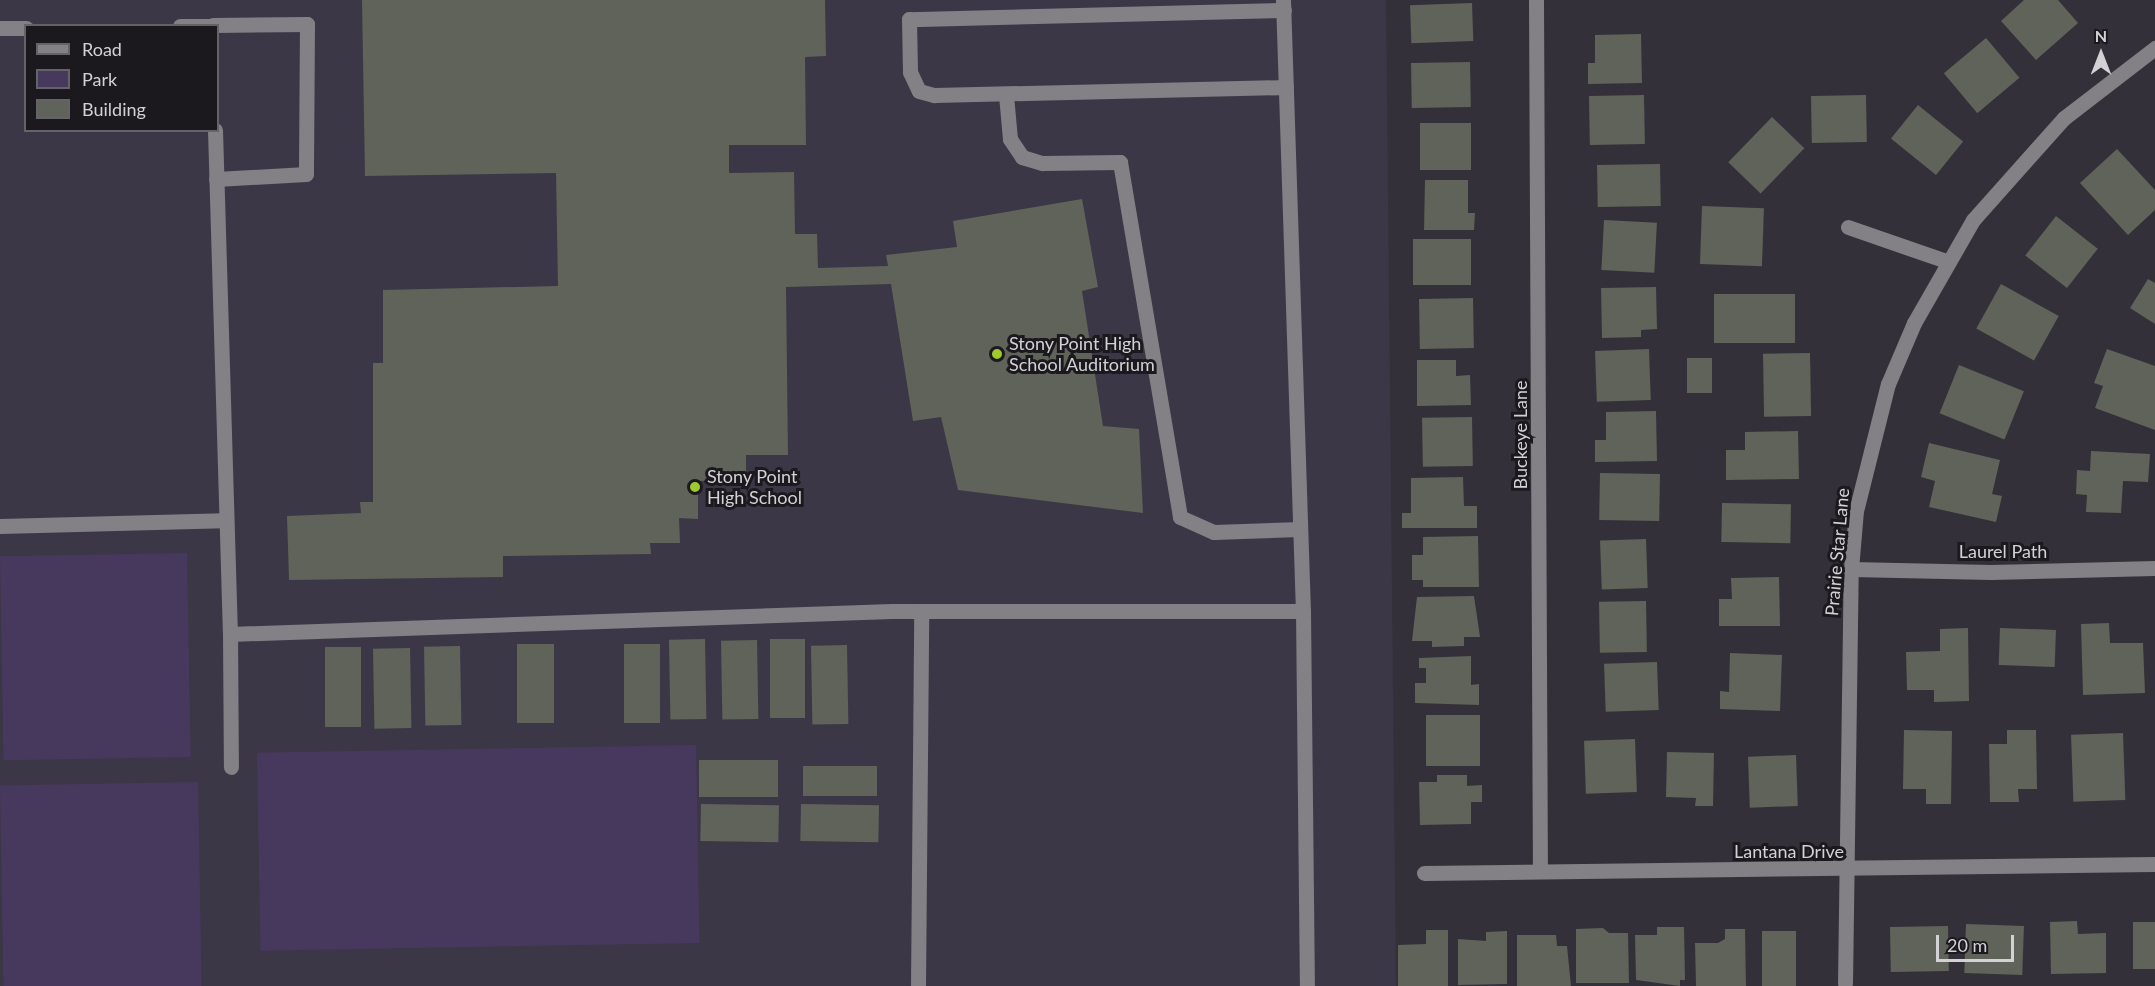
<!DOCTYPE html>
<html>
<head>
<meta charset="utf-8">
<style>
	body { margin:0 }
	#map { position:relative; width:2155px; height:986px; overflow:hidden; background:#333039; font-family:Lato,sans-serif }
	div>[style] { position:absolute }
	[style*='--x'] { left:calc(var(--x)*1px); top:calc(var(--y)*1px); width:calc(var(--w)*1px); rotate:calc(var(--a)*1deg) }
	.built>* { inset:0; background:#3c3746 }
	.green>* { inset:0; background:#47395d; transform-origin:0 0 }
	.building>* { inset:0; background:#5f6359; transform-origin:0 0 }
	.minor>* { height:15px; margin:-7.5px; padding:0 7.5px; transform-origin:7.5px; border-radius:7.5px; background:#838186 }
	.dots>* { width:16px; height:16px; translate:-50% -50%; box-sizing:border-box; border:3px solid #1b191d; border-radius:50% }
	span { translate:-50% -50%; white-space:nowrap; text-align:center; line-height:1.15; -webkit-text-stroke:6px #1b191d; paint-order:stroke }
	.poi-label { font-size:18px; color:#d2d1d6 }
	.left { translate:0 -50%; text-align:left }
	.street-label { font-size:18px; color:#d2d1d6 }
	.legend { position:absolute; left:24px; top:24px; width:195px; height:108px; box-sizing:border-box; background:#1b191d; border:2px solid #646367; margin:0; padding:8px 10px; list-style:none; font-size:18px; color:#d2d1d6 }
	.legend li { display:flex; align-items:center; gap:12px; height:30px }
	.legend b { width:30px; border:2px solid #646367 }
	.north { position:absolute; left:2071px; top:24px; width:60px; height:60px; -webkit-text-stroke:4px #1b191d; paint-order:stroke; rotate:0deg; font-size:16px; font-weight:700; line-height:24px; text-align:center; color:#d2d1d6 }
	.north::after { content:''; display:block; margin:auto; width:21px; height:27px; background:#d2d1d6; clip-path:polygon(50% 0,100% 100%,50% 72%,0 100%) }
	.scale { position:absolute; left:1936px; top:935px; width:78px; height:27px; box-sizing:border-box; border:3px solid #d2d1d6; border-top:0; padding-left:8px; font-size:18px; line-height:21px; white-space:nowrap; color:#d2d1d6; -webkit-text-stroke:4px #1b191d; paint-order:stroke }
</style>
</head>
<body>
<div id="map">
	<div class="built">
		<i style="clip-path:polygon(evenodd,0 0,1386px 0,1396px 986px,0 986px,0 0,26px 26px,218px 26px,218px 130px,26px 130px,26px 26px)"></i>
	</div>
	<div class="green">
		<i style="left:187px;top:553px;width:204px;height:187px;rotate:89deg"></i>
		<i style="left:696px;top:745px;width:198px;height:439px;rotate:89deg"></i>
		<i style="left:198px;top:782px;width:204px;height:198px;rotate:89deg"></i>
	</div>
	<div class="building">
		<i style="clip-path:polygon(362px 0,825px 0,826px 56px,805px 57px,806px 145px,729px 145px,729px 173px,794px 172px,795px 234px,817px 234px,818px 268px,888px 266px,886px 255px,957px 247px,953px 221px,1082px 199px,1098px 287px,1082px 291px,1103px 426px,1139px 429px,1143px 513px,958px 490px,941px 417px,913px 421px,891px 284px,786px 287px,788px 455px,746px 455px,746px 480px,698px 481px,698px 519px,679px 518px,680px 543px,650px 543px,651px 554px,503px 556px,503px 577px,289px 580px,287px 516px,361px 513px,360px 502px,373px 502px,373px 363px,383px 363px,383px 290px,558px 286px,556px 173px,365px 176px)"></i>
		<i style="clip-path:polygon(2024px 0,2058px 0,2078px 23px,2036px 60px,2001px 21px)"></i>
		<i style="left:1472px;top:3px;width:38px;height:62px;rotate:88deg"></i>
		<i style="clip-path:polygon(1641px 34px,1642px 83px,1588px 84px,1588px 63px,1595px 63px,1595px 35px)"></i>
		<i style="left:1986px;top:38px;width:52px;height:55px;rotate:50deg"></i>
		<i style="left:1470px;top:62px;width:45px;height:59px;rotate:89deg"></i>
		<i style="left:1644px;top:95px;width:49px;height:55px;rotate:89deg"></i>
		<i style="left:1866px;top:95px;width:47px;height:55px;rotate:89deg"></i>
		<i style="left:1918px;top:105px;width:58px;height:43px;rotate:39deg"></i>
		<i style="left:1772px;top:117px;width:45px;height:63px;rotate:44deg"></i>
		<i style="left:1471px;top:123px;width:47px;height:51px;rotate:90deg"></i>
		<i style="clip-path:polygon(2117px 149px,2155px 190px,2155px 210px,2128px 235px,2080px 183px)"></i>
		<i style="left:1660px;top:164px;width:42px;height:63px;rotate:89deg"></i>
		<i style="clip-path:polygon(1425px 180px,1468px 180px,1468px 213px,1475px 213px,1474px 230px,1424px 230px)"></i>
		<i style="left:1702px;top:206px;width:62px;height:58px;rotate:2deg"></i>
		<i style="left:2056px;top:216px;width:53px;height:50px;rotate:38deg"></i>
		<i style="left:1604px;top:220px;width:53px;height:50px;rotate:3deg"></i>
		<i style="left:1471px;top:239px;width:46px;height:58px;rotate:90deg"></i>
		<i style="clip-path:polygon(2148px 279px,2155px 283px,2155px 324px,2130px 308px)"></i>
		<i style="left:2001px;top:284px;width:66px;height:51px;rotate:29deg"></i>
		<i style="clip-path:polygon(1656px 287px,1657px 329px,1641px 330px,1641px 337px,1602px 338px,1601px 288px)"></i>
		<i style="left:1795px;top:294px;width:49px;height:81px;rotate:90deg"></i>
		<i style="left:1473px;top:298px;width:50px;height:54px;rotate:89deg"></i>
		<i style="left:1649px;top:349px;width:51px;height:54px;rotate:88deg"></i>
		<i style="clip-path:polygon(2107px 349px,2155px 366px,2155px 430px,2095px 408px,2103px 386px,2094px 383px)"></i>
		<i style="left:1810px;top:353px;width:63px;height:47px;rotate:89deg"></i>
		<i style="left:1687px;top:358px;width:25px;height:35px"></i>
		<i style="clip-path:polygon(1417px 360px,1456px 360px,1456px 376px,1470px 375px,1471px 405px,1417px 406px)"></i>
		<i style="left:1959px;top:365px;width:70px;height:52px;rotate:22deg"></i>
		<i style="clip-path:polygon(1656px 411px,1657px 461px,1595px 462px,1595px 440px,1606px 440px,1606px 412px)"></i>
		<i style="left:1472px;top:417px;width:49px;height:50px;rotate:89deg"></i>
		<i style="clip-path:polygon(1798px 431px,1799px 479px,1726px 480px,1726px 450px,1745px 450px,1745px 432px)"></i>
		<i style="clip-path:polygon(1929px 443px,2000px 460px,1992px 494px,2002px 496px,1996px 522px,1929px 507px,1935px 481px,1921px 477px)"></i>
		<i style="clip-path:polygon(2091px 451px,2150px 454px,2148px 482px,2123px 481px,2121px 513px,2086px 512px,2087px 495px,2076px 494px,2077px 470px,2090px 471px)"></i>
		<i style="left:1600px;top:473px;width:60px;height:47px;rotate:1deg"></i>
		<i style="clip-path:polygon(1463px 477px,1464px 506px,1477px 506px,1477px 528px,1402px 528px,1402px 513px,1411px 513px,1411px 478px)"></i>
		<i style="left:1722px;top:503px;width:69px;height:39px;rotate:1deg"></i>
		<i style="clip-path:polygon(1478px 536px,1479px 587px,1423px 587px,1423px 580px,1412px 580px,1412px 555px,1423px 555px,1423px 537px)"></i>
		<i style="left:1646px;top:539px;width:49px;height:46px;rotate:88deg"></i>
		<i style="clip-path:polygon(1779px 577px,1780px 626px,1719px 626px,1719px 599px,1732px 599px,1731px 578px)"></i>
		<i style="clip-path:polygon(1474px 596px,1480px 637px,1464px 637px,1464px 646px,1432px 647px,1432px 641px,1412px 641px,1417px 597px)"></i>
		<i style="left:1646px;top:601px;width:51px;height:47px;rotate:89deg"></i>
		<i style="clip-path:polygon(2109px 623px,2110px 643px,2143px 643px,2145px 693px,2083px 695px,2081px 624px)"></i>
		<i style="clip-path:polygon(1968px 628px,1969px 701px,1934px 702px,1934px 690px,1907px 690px,1906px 652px,1940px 651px,1940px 629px)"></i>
		<i style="left:2000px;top:628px;width:56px;height:37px;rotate:2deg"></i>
		<i style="left:705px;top:639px;width:80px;height:36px;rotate:89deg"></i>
		<i style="left:770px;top:639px;width:35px;height:79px"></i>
		<i style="left:757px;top:640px;width:79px;height:36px;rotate:89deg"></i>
		<i style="left:517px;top:644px;width:37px;height:79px"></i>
		<i style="left:624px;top:644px;width:36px;height:79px"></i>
		<i style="left:847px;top:645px;width:79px;height:36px;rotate:89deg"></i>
		<i style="left:460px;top:646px;width:79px;height:36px;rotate:89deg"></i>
		<i style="left:325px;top:647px;width:36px;height:80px"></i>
		<i style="left:410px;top:648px;width:80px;height:37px;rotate:89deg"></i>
		<i style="clip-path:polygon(1730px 653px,1782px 655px,1780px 711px,1720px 709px,1720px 691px,1729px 692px)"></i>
		<i style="clip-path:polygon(1471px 656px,1471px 685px,1479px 684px,1479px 705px,1415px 703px,1415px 683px,1426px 683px,1426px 668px,1419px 668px,1419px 658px)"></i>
		<i style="left:1657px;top:662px;width:48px;height:53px;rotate:88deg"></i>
		<i style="left:1480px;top:715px;width:51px;height:54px;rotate:90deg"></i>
		<i style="clip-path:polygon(1904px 730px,1952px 731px,1951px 804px,1926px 804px,1926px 789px,1903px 789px)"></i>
		<i style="clip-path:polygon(2007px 730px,2036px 730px,2037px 789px,2018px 789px,2019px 802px,1990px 802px,1989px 744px,2007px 744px)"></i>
		<i style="left:2123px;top:733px;width:67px;height:52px;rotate:88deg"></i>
		<i style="left:1635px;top:739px;width:53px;height:51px;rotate:88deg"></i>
		<i style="clip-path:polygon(1667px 752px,1714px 753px,1713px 806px,1695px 806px,1696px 798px,1666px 797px)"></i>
		<i style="left:1796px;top:755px;width:51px;height:48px;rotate:88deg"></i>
		<i style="left:699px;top:760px;width:79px;height:37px"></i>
		<i style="left:803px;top:766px;width:74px;height:30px"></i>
		<i style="clip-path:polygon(1437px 775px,1467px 775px,1467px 786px,1482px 785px,1482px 802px,1471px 802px,1471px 824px,1420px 825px,1419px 782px,1437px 782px)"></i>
		<i style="left:701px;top:804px;width:78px;height:37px;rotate:1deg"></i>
		<i style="left:801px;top:804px;width:78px;height:37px;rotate:1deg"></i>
		<i style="clip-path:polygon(2077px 921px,2078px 934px,2106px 933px,2106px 973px,2051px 974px,2050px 922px)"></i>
		<i style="left:2155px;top:922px;width:47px;height:22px;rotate:90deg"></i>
		<i style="left:1966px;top:924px;width:58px;height:49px;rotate:2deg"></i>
		<i style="left:1948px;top:926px;width:45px;height:58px;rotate:89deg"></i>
		<i style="clip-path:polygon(1657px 927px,1684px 927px,1685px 980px,1680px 980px,1680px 986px,1636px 980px,1635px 935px,1657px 935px)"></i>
		<i style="clip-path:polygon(1603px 928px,1609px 933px,1628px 933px,1629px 983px,1576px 983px,1576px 929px)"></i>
		<i style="clip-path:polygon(1725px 929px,1745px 929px,1746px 986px,1696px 986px,1695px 943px,1718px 943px,1725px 939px)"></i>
		<i style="clip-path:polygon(1426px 930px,1448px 930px,1448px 986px,1398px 986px,1398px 945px,1426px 944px)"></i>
		<i style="clip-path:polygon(1507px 931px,1507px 984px,1458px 985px,1458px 939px,1486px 941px,1486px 932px)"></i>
		<i style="left:1762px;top:931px;width:34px;height:55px"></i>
		<i style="clip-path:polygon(1517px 935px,1556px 935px,1557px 946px,1567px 946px,1571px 986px,1517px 986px)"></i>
	</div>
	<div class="minor">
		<i style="--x:1283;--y:0;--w:611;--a:88.13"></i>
		<i style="--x:1303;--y:611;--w:375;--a:89.4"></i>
		<i style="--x:1536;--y:0;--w:871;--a:89.74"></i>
		<i style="--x:1284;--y:10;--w:375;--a:178.6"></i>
		<i style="--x:909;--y:19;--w:53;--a:88.9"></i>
		<i style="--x:910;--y:72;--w:21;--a:65"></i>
		<i style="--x:919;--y:91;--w:16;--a:15"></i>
		<i style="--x:934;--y:95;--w:352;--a:-1.3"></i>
		<i style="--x:213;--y:25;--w:94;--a:-0.6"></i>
		<i style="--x:307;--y:24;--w:150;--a:90.4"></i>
		<i style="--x:306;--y:174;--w:90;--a:176.8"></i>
		<i style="--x:180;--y:26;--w:33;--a:0"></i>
		<i style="--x:0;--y:28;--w:26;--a:0"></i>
		<i style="--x:1006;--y:95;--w:44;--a:84.8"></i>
		<i style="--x:1010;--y:139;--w:22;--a:56"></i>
		<i style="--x:1022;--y:157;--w:21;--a:17"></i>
		<i style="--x:1042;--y:163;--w:78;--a:-0.7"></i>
		<i style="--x:1120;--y:162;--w:360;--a:80.4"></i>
		<i style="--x:1180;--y:517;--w:37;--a:24"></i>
		<i style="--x:1214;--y:532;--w:86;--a:-2"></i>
		<i style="--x:215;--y:130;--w:504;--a:88.3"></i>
		<i style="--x:230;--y:634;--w:662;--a:-1.99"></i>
		<i style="--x:892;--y:611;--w:411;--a:0"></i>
		<i style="--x:1848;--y:227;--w:104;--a:19.1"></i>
		<i style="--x:0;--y:526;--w:223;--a:-1.5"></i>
		<i style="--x:1851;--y:569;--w:140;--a:1.2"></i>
		<i style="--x:1991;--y:572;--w:164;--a:-1.4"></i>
		<i style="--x:230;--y:634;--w:133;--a:89.6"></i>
		<i style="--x:1424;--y:873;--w:731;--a:-0.71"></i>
		<i style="--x:1845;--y:983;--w:414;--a:-89.2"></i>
		<i style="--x:1851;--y:569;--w:58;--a:-85.1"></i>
		<i style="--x:1856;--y:511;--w:131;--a:-75.9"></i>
		<i style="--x:1888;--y:384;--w:66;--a:-66.9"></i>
		<i style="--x:1914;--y:323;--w:119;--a:-60.2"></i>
		<i style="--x:1973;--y:220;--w:137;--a:-48.3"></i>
		<i style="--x:2064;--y:118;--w:115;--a:-37.6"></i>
		<i style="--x:918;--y:986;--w:375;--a:-89.5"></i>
	</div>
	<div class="dots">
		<i style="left:997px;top:354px;background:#9eca2e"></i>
		<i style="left:695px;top:487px;background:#9eca2e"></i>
	</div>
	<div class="poi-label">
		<span class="left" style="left:1009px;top:354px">Stony Point High<br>School Auditorium</span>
		<span class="left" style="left:707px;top:487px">Stony Point<br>High School</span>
	</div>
	<div class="street-label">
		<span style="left:1520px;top:435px;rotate:-90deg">Buckeye Lane</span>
		<span style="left:2003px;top:551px">Laurel Path</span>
		<span style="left:1837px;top:552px;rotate:-85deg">Prairie Star Lane</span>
		<span style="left:1789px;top:851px">Lantana Drive</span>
	</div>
	<ul class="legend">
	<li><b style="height:8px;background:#838186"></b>Road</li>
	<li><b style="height:16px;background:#47395d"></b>Park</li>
	<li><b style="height:16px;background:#5f6359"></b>Building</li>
	</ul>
	<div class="north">N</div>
	<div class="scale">20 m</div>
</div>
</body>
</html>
